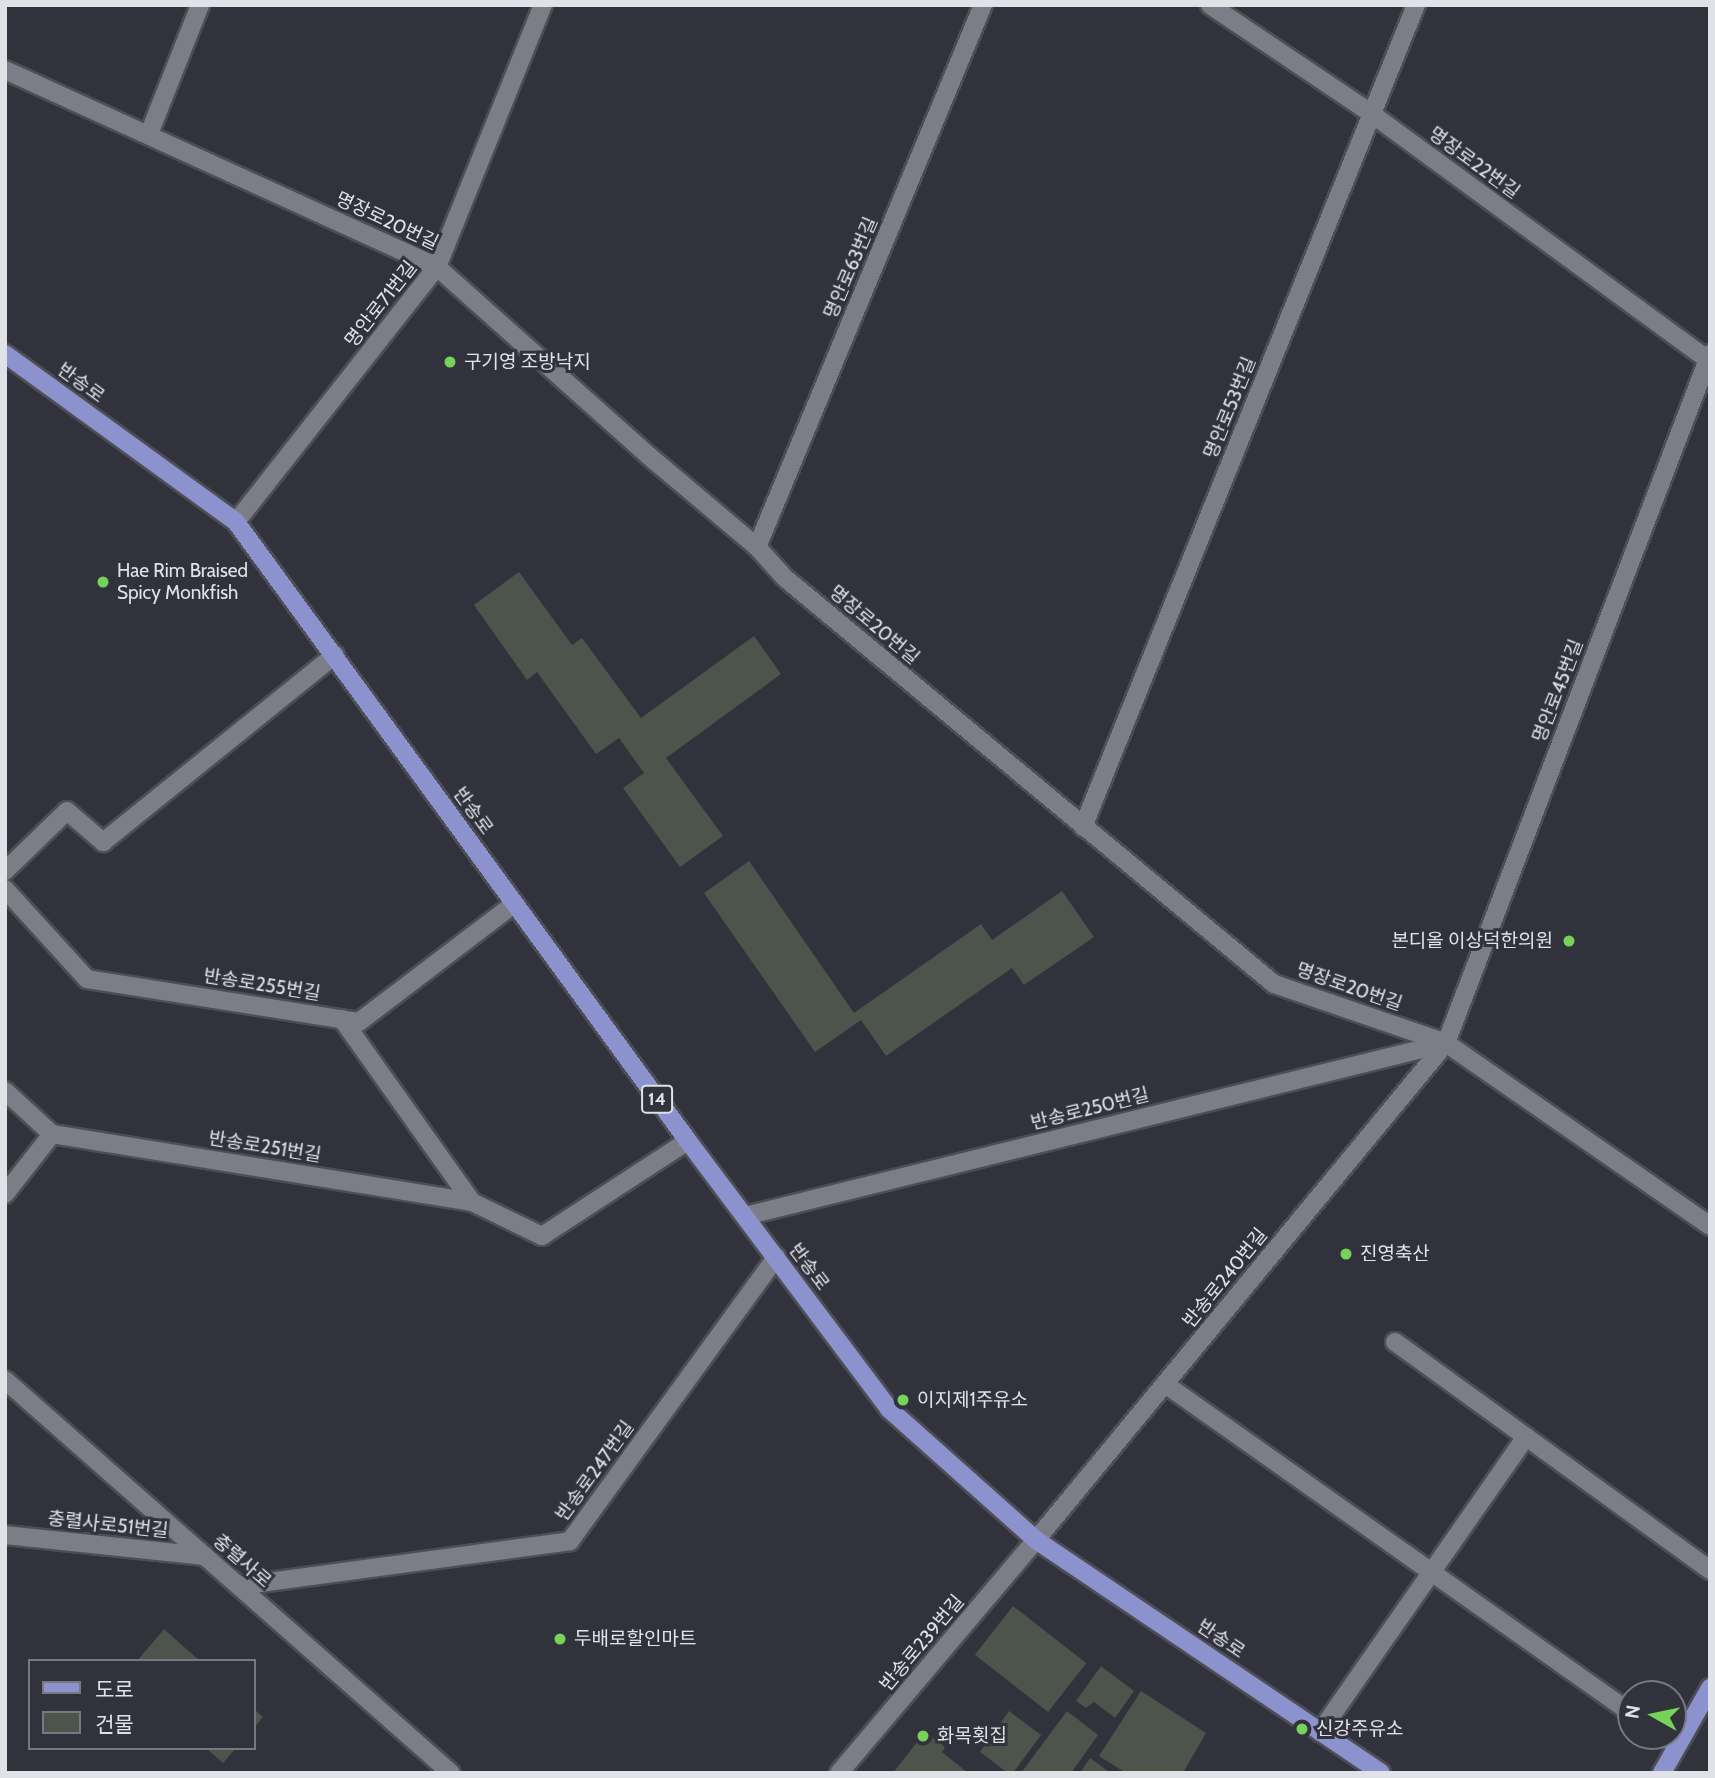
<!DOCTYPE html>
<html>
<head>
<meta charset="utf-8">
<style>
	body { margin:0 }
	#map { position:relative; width:1715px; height:1778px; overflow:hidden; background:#31323b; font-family:Cabin,"Noto Sans KR",sans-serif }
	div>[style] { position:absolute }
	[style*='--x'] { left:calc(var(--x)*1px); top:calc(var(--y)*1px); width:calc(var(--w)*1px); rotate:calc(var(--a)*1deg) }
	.building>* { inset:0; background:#4d544b; transform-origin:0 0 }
	.roads { filter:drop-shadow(2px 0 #4d4e55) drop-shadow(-2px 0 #4d4e55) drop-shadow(0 2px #4d4e55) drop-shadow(0 -2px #4d4e55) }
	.minor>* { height:18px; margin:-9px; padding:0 9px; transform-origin:9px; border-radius:9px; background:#7b7d87 }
	.major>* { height:18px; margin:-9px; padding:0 9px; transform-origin:9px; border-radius:9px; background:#8b92cd }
	.dots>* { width:19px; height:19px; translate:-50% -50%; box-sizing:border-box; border:4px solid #31323b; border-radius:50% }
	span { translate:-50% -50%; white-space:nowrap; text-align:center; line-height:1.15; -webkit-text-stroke:6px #31323b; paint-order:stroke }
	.shield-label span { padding:2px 5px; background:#31323b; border:2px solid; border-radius:5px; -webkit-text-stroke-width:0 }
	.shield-label { font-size:18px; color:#e1e2e8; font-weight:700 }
	.street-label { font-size:19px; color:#e1e2e8 }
	.poi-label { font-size:19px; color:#e1e2e8 }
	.left { translate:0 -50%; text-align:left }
	.right { translate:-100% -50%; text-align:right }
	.frame { position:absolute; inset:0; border:7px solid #e1e2e8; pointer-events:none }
	.legend { position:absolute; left:28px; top:1659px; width:228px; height:91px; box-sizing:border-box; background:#31323b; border:2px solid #777880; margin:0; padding:9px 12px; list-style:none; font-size:21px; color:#e1e2e8 }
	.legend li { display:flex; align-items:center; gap:14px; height:35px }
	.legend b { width:35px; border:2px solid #777880 }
	.north { position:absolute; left:1617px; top:1680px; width:70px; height:70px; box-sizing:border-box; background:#31323b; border:2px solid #777880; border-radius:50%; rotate:279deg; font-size:19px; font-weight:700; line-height:28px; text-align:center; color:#e1e2e8 }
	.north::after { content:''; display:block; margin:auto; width:24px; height:32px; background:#77d259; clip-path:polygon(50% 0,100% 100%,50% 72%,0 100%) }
</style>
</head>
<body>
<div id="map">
	<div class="building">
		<i style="clip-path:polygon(519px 572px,572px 645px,582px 638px,641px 718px,754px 636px,781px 674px,666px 758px,723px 836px,680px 867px,623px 788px,644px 773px,619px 738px,596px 754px,537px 672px,527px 680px,474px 605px)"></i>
		<i style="clip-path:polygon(749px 861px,854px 1013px,981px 924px,992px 940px,1062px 891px,1094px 937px,1024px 985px,1012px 968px,886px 1056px,861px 1020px,815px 1052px,704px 893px)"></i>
		<i style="left:1013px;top:1606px;width:93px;height:62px;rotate:38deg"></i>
		<i style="clip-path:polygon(164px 1629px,200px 1661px,137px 1661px)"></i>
		<i style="clip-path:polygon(1101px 1666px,1134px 1691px,1115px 1718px,1094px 1702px,1086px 1708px,1076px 1701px)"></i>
		<i style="clip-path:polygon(1141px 1691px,1206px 1733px,1183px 1773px,1126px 1773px,1099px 1756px)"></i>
		<i style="clip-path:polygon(254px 1709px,263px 1717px,254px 1728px)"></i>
		<i style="clip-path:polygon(1009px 1711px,1041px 1735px,1013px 1773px,1008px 1773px,980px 1752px)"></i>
		<i style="clip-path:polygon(1067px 1711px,1098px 1735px,1071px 1773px,1021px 1773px)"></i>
		<i style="clip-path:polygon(925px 1732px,945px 1747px,942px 1752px,968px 1773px,893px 1773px)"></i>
		<i style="clip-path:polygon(206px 1748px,236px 1748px,223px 1763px)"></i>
		<i style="clip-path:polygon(1090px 1758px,1111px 1773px,1080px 1773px)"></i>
	</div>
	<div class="roads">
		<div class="minor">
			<i style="--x:1210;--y:5;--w:195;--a:33.9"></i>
			<i style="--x:1372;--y:114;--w:419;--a:36.2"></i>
			<i style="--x:5;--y:70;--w:475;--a:24.5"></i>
			<i style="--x:437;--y:267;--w:284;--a:41.7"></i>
			<i style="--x:649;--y:456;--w:141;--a:40.1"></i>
			<i style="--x:757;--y:547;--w:42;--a:47.9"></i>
			<i style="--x:785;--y:578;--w:636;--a:39.7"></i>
			<i style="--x:1274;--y:984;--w:182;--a:18.9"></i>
			<i style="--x:1446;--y:1043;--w:321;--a:34.7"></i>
			<i style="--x:149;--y:134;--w:139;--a:-68.4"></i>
			<i style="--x:236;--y:522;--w:325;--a:-51.8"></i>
			<i style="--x:437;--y:267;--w:283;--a:-68"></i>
			<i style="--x:757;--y:547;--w:587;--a:-67.37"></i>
			<i style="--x:1083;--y:827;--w:887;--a:-67.95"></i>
			<i style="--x:5;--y:871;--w:86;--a:-44.1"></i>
			<i style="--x:67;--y:811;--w:48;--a:40.7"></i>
			<i style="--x:103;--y:842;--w:298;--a:-38.9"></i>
			<i style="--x:5;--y:889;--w:122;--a:47.7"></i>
			<i style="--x:87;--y:979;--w:275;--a:9"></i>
			<i style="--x:359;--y:1022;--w:195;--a:-37.3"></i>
			<i style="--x:342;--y:1019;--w:224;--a:54.6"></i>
			<i style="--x:472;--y:1202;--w:78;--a:25.9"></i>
			<i style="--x:542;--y:1236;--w:174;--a:-33.1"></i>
			<i style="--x:5;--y:1091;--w:64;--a:42.5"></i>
			<i style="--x:52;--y:1134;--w:425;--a:9.2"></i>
			<i style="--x:5;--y:1194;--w:76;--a:-51.9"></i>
			<i style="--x:745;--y:1216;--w:722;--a:-13.86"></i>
			<i style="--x:1395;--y:1342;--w:389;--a:35.9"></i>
			<i style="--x:5;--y:1380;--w:594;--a:41.39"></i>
			<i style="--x:1165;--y:1384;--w:570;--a:35.22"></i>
			<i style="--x:5;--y:1535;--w:201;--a:6"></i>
			<i style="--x:239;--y:1586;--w:334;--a:-7.7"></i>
			<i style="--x:570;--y:1541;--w:351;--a:-54"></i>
			<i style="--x:1320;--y:1732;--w:360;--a:-55.1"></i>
			<i style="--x:1663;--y:1736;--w:17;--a:36"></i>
			<i style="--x:839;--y:1773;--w:305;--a:-49.8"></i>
			<i style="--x:1036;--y:1540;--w:644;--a:-50.48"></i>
			<i style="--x:1446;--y:1043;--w:738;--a:-69.03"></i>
		</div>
		<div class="major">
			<i style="--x:5;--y:354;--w:286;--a:36"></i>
			<i style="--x:236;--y:522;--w:766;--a:53.86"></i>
			<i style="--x:688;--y:1141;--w:335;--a:53.1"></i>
			<i style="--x:889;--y:1409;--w:197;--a:41.7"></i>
			<i style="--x:1036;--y:1540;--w:416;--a:34"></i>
			<i style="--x:1662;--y:1773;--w:98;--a:-60.5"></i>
		</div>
	</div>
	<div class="dots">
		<i style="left:450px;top:362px;background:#77d259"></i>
		<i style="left:103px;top:582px;background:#77d259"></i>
		<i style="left:1569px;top:941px;background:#77d259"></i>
		<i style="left:1346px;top:1254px;background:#77d259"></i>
		<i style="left:903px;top:1400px;background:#77d259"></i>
		<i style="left:560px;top:1639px;background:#77d259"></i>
		<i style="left:1302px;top:1729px;background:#77d259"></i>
		<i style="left:923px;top:1736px;background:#77d259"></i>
	</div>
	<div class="shield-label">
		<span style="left:657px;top:1099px">14</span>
	</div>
	<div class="street-label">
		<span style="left:1474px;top:163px;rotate:36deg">명장로22번길</span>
		<span style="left:387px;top:221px;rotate:25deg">명장로20번길</span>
		<span style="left:851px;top:268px;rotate:-67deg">명안로63번길</span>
		<span style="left:381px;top:304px;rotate:-52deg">명안로71번길</span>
		<span style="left:81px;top:383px;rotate:36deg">반송로</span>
		<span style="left:1230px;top:408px;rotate:-68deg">명안로53번길</span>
		<span style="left:874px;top:625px;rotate:40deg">명장로20번길</span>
		<span style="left:1558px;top:691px;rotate:-69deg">명안로45번길</span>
		<span style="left:473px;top:811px;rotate:54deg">반송로</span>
		<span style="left:262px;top:985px;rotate:9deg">반송로255번길</span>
		<span style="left:1349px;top:987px;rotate:19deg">명장로20번길</span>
		<span style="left:1090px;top:1109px;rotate:-14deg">반송로250번길</span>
		<span style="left:265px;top:1147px;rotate:9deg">반송로251번길</span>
		<span style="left:809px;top:1267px;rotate:53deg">반송로</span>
		<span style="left:1225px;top:1278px;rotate:-51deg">반송로240번길</span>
		<span style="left:595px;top:1471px;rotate:-54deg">반송로247번길</span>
		<span style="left:108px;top:1525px;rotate:6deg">충렬사로51번길</span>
		<span style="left:242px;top:1561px;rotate:41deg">충렬사로</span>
		<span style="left:1221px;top:1639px;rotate:34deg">반송로</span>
		<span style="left:922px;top:1643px;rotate:-50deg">반송로239번길</span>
	</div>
	<div class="poi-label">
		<span class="left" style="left:464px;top:362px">구기영 조방낙지</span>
		<span class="left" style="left:117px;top:582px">Hae Rim Braised<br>Spicy Monkfish</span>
		<span class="right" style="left:1553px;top:941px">본디올 이상덕한의원</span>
		<span class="left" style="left:1360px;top:1254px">진영축산</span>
		<span class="left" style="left:917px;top:1400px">이지제1주유소</span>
		<span class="left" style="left:574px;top:1639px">두배로할인마트</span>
		<span class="left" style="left:1316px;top:1729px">신강주유소</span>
		<span class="left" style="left:937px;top:1736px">화목횟집</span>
	</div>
	<div class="frame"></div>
	<ul class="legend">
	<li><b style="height:9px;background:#8b92cd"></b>도로</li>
	<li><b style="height:19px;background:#4d544b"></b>건물</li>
	</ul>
	<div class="north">N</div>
</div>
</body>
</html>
